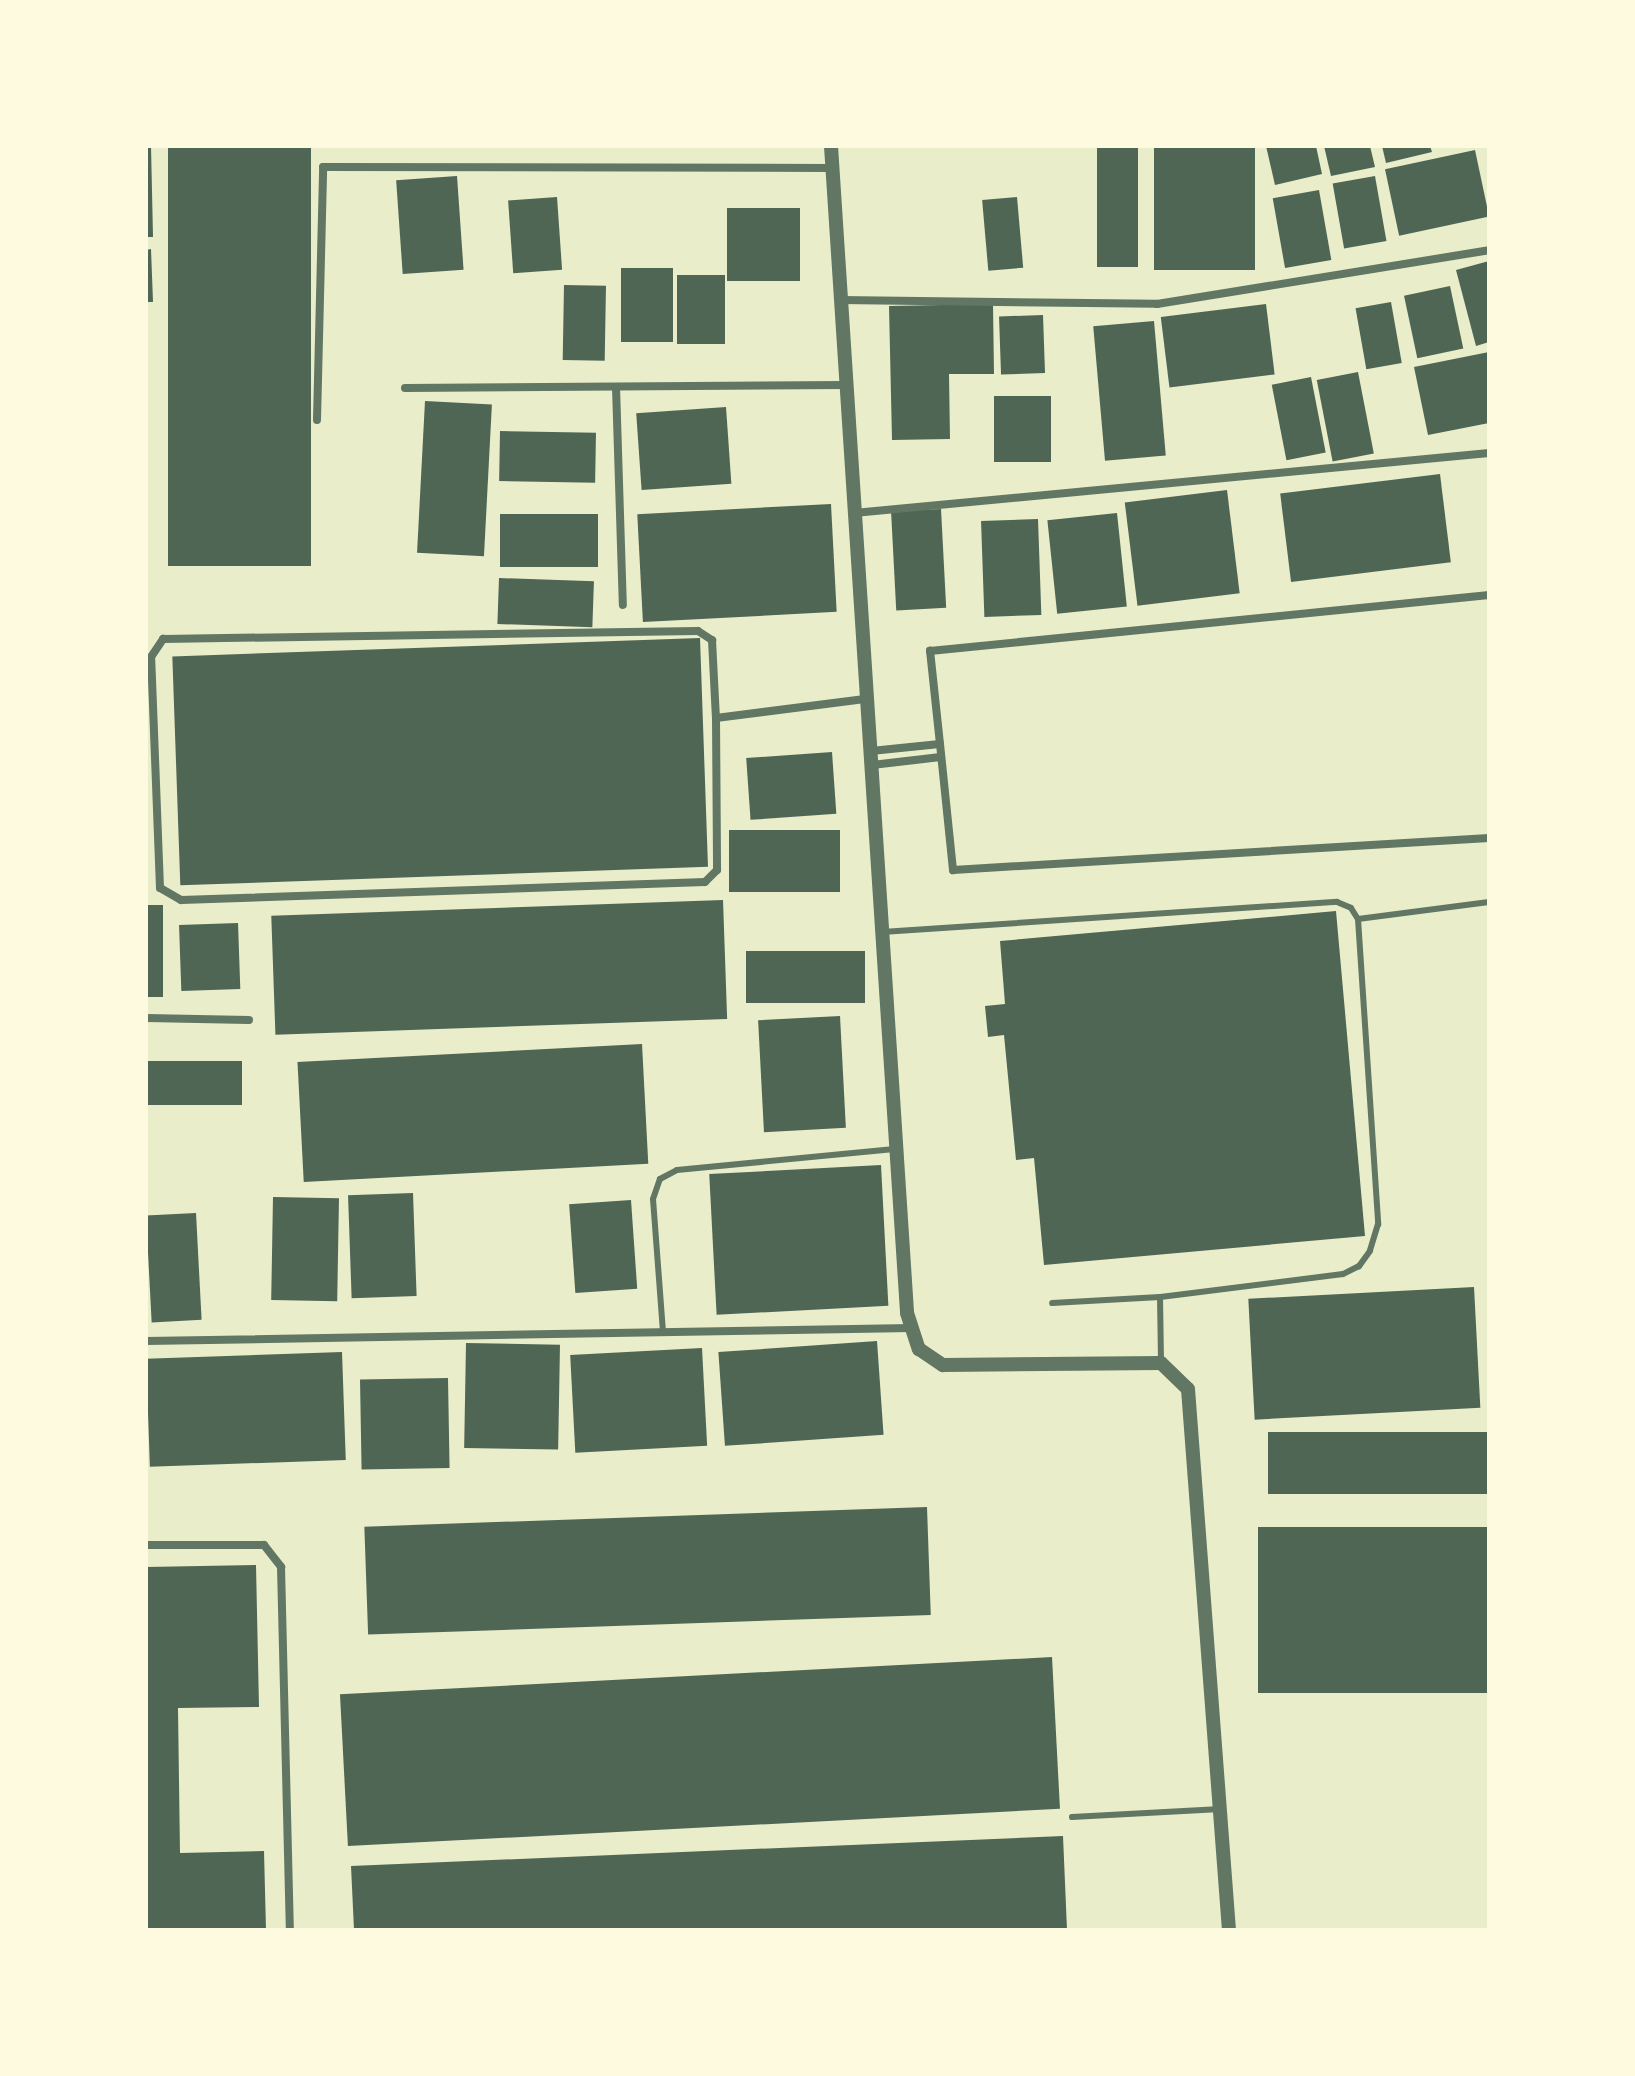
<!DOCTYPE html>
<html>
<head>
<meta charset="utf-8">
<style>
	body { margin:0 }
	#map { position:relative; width:1635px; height:2076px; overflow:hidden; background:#e9edc9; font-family:Mulish,sans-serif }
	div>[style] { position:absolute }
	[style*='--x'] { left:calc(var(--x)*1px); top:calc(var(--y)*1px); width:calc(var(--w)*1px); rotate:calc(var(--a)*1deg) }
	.building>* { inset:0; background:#4f6655; transform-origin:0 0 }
	.service>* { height:6px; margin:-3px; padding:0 3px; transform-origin:3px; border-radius:3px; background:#617663 }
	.minor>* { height:8px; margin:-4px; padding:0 4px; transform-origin:4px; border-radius:4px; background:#617663 }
	.tertiary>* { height:14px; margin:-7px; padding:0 7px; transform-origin:7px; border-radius:7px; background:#617663 }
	span { translate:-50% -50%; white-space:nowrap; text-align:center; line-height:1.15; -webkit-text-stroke:6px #fefae0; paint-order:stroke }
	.frame { position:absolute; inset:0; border:148px solid #fefae0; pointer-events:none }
</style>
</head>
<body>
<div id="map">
	<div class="building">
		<i style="clip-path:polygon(146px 146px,151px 146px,153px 237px,146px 237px)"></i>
		<i style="left:168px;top:146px;width:143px;height:420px"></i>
		<i style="left:1097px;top:146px;width:41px;height:121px"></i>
		<i style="left:1154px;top:146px;width:101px;height:124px"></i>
		<i style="clip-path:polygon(1266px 146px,1316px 146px,1322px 174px,1275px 185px)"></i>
		<i style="clip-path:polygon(1324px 146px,1370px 146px,1375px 167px,1331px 176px)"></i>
		<i style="clip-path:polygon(1382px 146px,1430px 146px,1432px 152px,1386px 163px)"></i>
		<i style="left:1475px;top:150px;width:68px;height:92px;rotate:78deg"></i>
		<i style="left:457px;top:176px;width:94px;height:61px;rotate:86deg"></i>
		<i style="left:1375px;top:176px;width:66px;height:43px;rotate:80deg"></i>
		<i style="left:1319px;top:190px;width:71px;height:47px;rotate:80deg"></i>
		<i style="left:557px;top:197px;width:73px;height:49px;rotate:86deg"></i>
		<i style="left:1017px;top:197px;width:71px;height:35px;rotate:85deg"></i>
		<i style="left:727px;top:208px;width:73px;height:73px"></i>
		<i style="clip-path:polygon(151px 249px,153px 302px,146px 302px,146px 250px)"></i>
		<i style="clip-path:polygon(1489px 261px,1489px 342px,1476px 346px,1456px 270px)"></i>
		<i style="left:621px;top:268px;width:52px;height:74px"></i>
		<i style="left:677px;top:275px;width:48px;height:69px"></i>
		<i style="left:564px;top:285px;width:42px;height:75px;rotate:1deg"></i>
		<i style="left:1450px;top:286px;width:64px;height:47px;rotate:78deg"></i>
		<i style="left:1391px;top:302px;width:62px;height:36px;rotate:80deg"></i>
		<i style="clip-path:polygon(993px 304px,994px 374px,949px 374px,950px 439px,892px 440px,889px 306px)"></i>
		<i style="left:1266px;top:304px;width:71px;height:106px;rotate:83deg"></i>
		<i style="left:1043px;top:315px;width:58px;height:44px;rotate:88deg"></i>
		<i style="left:1154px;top:321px;width:135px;height:61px;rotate:85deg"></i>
		<i style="clip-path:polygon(1489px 352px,1489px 423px,1428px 435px,1414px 367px)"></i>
		<i style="left:1358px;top:372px;width:83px;height:42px;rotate:79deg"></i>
		<i style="left:1311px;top:377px;width:77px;height:40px;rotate:79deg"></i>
		<i style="left:994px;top:396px;width:57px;height:66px"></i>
		<i style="left:425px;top:401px;width:67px;height:152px;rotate:3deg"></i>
		<i style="left:726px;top:407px;width:77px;height:90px;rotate:86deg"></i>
		<i style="left:500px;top:431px;width:96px;height:50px;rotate:1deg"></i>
		<i style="left:1440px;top:474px;width:89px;height:161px;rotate:83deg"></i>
		<i style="left:1227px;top:490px;width:104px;height:103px;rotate:83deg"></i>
		<i style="left:831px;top:504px;width:108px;height:194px;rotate:87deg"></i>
		<i style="left:941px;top:509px;width:99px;height:50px;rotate:87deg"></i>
		<i style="left:1117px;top:513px;width:94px;height:70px;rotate:84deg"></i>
		<i style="left:598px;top:514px;width:53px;height:98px;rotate:90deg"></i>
		<i style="left:1038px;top:519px;width:96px;height:57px;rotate:88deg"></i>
		<i style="left:499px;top:578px;width:95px;height:46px;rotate:2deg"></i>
		<i style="left:700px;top:638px;width:229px;height:528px;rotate:88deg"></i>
		<i style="left:832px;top:752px;width:62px;height:86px;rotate:86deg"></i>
		<i style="left:729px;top:830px;width:111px;height:62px"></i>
		<i style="left:723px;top:900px;width:119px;height:452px;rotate:88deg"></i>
		<i style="left:146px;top:905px;width:17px;height:92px"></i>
		<i style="clip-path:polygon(1336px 911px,1365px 1236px,1044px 1265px,1034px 1158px,1016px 1160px,1004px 1035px,988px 1037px,985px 1006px,1005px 1004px,1000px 941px)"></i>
		<i style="left:238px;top:923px;width:66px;height:59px;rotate:88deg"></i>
		<i style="left:746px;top:951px;width:119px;height:52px"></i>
		<i style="left:840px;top:1016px;width:112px;height:82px;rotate:87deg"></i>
		<i style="left:642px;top:1044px;width:120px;height:345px;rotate:87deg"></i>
		<i style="left:242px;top:1061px;width:44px;height:96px;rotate:90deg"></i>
		<i style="left:881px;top:1165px;width:141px;height:172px;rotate:87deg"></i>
		<i style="left:413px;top:1193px;width:103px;height:65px;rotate:88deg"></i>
		<i style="left:273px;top:1197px;width:66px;height:103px;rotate:1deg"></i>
		<i style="left:631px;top:1200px;width:89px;height:62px;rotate:86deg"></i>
		<i style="left:196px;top:1213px;width:107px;height:50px;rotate:87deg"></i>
		<i style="left:1474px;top:1287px;width:121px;height:226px;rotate:87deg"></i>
		<i style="left:877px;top:1341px;width:94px;height:159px;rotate:86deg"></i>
		<i style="left:466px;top:1343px;width:94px;height:105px;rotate:1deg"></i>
		<i style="left:702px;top:1348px;width:98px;height:132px;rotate:87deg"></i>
		<i style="left:342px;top:1352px;width:108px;height:196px;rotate:88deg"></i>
		<i style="left:448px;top:1378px;width:90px;height:88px;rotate:89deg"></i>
		<i style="left:1489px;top:1432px;width:62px;height:221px;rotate:90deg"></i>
		<i style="left:927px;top:1507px;width:108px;height:563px;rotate:88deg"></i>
		<i style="left:1489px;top:1527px;width:166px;height:231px;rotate:90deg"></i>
		<i style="clip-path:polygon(256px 1565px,259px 1707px,178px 1708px,180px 1853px,264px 1851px,266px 1930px,146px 1930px,146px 1567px)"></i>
		<i style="left:1052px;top:1657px;width:152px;height:713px;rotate:87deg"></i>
		<i style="clip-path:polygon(1063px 1836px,1067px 1930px,354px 1930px,351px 1866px)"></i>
	</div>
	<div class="service">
		<i style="--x:1358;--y:919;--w:132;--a:-7.4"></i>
		<i style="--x:882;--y:932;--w:456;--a:-3.8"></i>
		<i style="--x:1337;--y:902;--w:15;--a:23"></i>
		<i style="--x:1351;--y:908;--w:13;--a:58"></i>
		<i style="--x:1358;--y:919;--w:306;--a:86.2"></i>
		<i style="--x:1378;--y:1224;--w:28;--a:107"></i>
		<i style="--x:1370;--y:1251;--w:19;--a:126"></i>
		<i style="--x:1359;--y:1266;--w:18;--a:153"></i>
		<i style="--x:1343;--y:1274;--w:184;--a:172.8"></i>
		<i style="--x:1160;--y:1297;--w:108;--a:176.8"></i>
		<i style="--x:1160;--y:1297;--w:65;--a:89.1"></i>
		<i style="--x:663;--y:1332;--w:133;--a:-94.3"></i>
		<i style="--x:653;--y:1199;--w:21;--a:-71"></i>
		<i style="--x:660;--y:1179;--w:19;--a:-28"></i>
		<i style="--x:677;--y:1170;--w:221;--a:-5.5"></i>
		<i style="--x:1072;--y:1817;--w:149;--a:-3.1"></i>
	</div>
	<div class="minor">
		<i style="--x:840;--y:300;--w:317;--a:0.7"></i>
		<i style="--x:1157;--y:304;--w:336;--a:-9.2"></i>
		<i style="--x:616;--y:387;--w:218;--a:88.2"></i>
		<i style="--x:405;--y:388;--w:441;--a:-0.4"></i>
		<i style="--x:317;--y:420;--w:253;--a:-88.6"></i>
		<i style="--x:323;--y:167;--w:509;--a:0.11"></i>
		<i style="--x:854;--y:513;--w:638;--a:-5.4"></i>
		<i style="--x:698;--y:631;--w:17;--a:33"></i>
		<i style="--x:712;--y:640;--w:78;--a:87.1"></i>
		<i style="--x:716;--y:718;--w:152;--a:89.6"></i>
		<i style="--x:717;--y:870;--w:17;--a:135"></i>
		<i style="--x:705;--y:882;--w:524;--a:178.03"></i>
		<i style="--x:181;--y:900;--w:24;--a:-150"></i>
		<i style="--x:160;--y:888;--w:231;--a:-92.2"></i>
		<i style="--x:151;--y:657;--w:22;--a:-56"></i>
		<i style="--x:163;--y:639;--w:535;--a:-0.86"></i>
		<i style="--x:716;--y:718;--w:150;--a:-7.3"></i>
		<i style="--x:940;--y:744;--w:127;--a:84.1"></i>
		<i style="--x:953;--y:870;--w:537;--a:-3.42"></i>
		<i style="--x:871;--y:751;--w:69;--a:-5.8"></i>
		<i style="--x:940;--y:744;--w:94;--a:-96.1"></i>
		<i style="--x:930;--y:651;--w:562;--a:-5.72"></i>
		<i style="--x:872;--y:765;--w:69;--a:-6.6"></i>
		<i style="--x:146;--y:1018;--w:103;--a:1.1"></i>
		<i style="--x:146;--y:1341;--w:766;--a:-0.97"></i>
		<i style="--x:146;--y:1545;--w:118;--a:0"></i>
		<i style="--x:264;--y:1545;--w:28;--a:52"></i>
		<i style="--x:281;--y:1567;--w:363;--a:88.6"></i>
	</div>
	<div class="tertiary">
		<i style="--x:831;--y:146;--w:1169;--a:86.27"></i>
		<i style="--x:907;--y:1313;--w:38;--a:72"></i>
		<i style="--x:919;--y:1349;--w:29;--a:34"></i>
		<i style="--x:943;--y:1365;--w:218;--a:-0.5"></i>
		<i style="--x:1161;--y:1363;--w:37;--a:44"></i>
		<i style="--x:1188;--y:1389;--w:543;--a:85.67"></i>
	</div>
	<div class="frame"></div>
</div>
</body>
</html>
